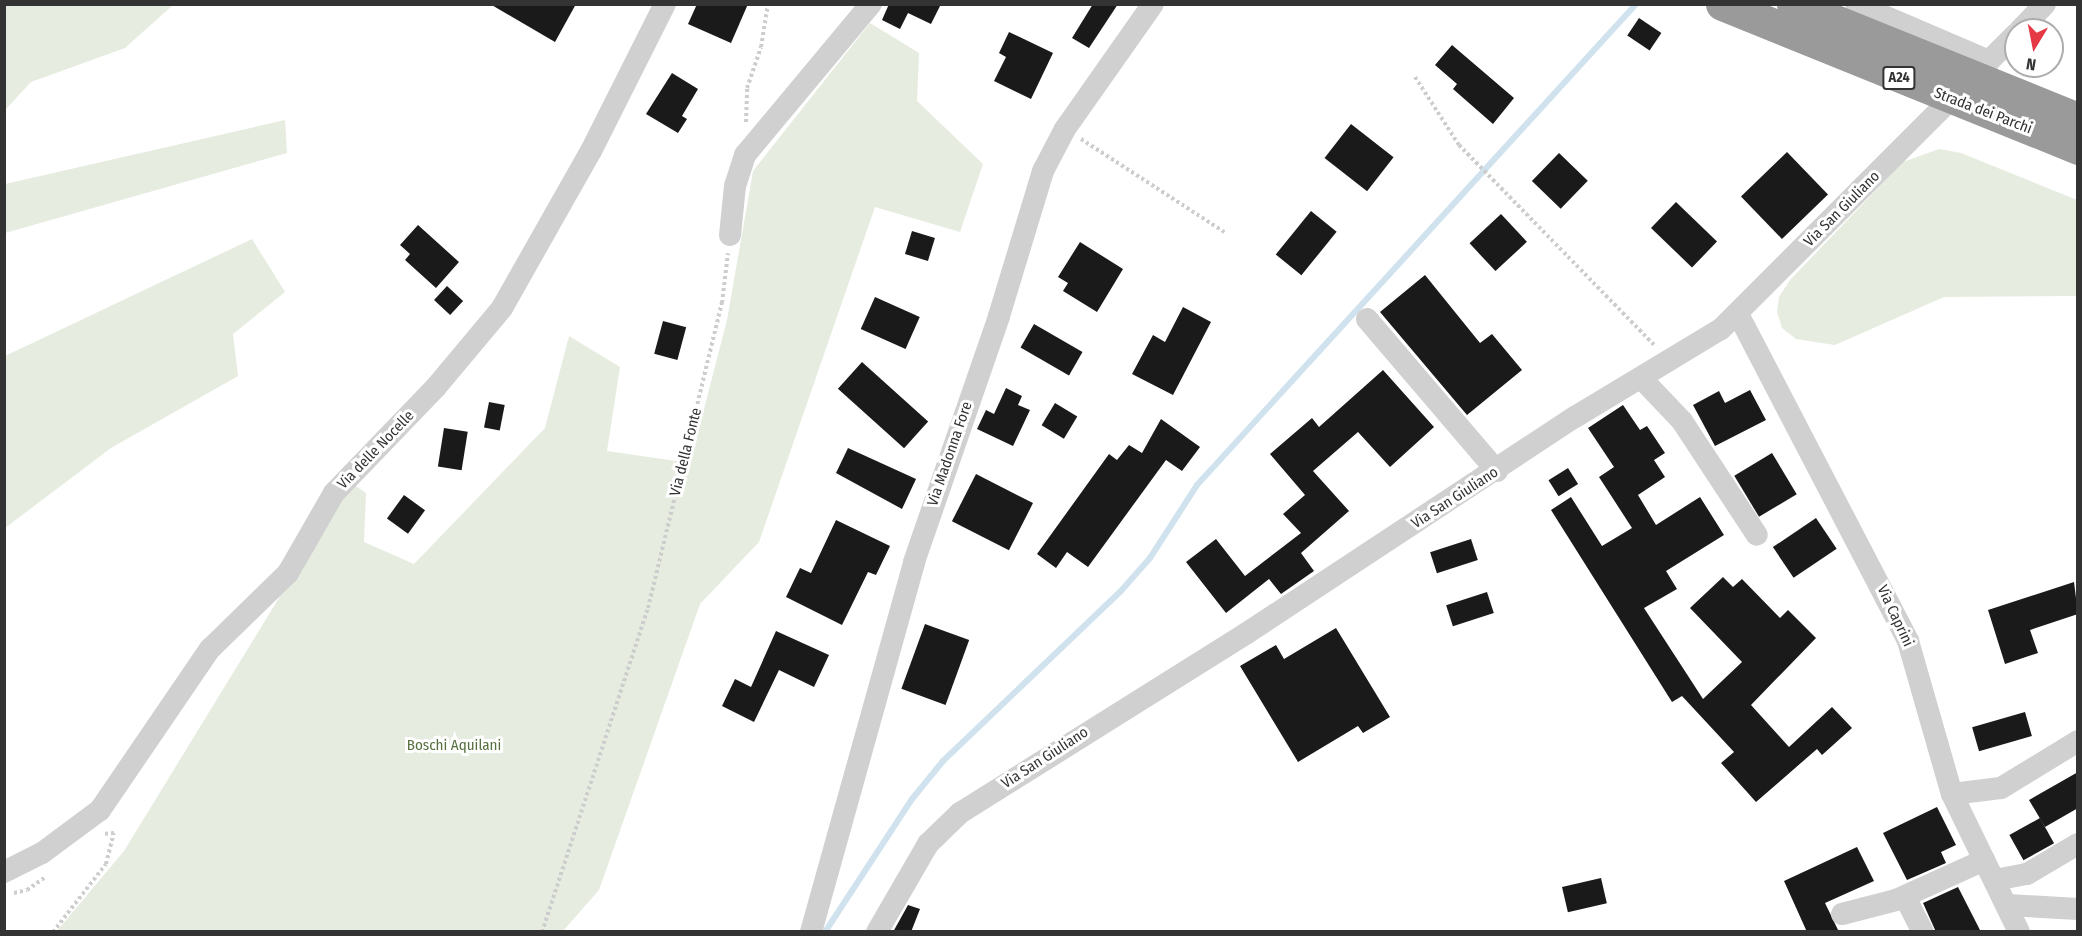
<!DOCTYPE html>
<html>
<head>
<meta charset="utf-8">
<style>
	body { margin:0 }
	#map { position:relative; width:2082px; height:936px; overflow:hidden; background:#fff; font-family:"Fira Sans Condensed",sans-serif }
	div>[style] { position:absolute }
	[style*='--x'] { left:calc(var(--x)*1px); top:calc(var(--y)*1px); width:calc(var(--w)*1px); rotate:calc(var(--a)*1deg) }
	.green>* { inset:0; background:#e6ecdf }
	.stream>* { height:6px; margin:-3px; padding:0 3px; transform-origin:3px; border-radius:3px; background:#cfe2ee }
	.building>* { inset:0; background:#1a1a1a; transform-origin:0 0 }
	.path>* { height:4px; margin-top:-2px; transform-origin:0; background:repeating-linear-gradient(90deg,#cdcdcd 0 3px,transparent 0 6px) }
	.minor>* { height:22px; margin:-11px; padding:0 11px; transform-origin:11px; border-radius:11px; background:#d0d0d0 }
	.highway-bridge>* { height:33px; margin:-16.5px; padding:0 16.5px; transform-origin:16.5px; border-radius:16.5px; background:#9a9a9a }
	span { translate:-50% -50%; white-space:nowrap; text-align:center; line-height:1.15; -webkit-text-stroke:6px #fff; paint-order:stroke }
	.shield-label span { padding:2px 4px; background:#fff; border:2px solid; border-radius:4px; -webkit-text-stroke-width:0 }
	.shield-label { font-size:14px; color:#333; font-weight:700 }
	.street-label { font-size:15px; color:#333 }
	.park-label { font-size:15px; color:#56703f }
	.frame { position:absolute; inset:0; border:6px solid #333; pointer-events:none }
	.north { position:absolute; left:2004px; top:18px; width:60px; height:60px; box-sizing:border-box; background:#fff; border:2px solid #adadad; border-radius:50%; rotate:190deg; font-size:16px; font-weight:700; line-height:24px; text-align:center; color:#333 }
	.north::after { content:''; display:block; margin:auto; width:21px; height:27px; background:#e63946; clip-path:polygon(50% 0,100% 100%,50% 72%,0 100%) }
</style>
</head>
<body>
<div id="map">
	<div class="green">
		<i style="clip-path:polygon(5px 4px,173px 4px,173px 5px,125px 48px,31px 82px,5px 110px)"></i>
		<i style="clip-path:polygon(870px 23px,919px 53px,917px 101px,983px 164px,960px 232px,875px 207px,759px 542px,700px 604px,599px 890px,563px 931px,56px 932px,124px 851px,350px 482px,366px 493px,364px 542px,414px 564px,545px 428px,569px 336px,620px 367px,607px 451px,690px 463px,727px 320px,753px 171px)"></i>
		<i style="clip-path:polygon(285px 120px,287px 153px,5px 233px,5px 184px)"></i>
		<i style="clip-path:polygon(1939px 149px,1961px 153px,2077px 200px,2077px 296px,1944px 297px,1835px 345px,1796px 339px,1782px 328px,1777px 312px,1779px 297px,1790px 280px,1903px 162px)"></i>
		<i style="clip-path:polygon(252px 239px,285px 292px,233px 334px,238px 376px,111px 448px,5px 528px,5px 356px)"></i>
	</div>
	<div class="stream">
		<i style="--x:825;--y:932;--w:159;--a:-56.8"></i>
		<i style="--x:912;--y:799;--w:49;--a:-50.8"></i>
		<i style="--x:943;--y:761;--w:245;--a:-43.7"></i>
		<i style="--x:1120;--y:592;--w:45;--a:-48.6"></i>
		<i style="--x:1150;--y:558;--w:87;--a:-57.2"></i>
		<i style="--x:1197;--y:485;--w:651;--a:-47.61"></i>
	</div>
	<div class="building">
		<i style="clip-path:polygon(490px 4px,576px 4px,555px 42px)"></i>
		<i style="clip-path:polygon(697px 4px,748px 4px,731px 43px,688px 24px)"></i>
		<i style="clip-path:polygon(889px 4px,941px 4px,931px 24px,908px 13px,900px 29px,882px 20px)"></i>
		<i style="clip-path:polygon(1093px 4px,1118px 4px,1089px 48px,1072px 38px)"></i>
		<i style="left:1639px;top:18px;width:27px;height:21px;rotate:34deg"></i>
		<i style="clip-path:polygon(1009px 32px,1053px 53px,1031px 99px,994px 81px,1006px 57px,999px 53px)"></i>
		<i style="clip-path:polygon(1452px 45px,1514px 98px,1493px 124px,1453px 89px,1457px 84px,1435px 65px)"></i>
		<i style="clip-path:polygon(672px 73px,698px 89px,682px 116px,687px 119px,678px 133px,646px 114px)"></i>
		<i style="left:1351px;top:124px;width:54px;height:43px;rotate:38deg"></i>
		<i style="left:1787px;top:152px;width:59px;height:64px;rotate:46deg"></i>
		<i style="left:1559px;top:153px;width:40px;height:39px;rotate:44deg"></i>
		<i style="left:1676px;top:202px;width:57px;height:36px;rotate:44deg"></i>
		<i style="left:1311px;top:211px;width:33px;height:56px;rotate:39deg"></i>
		<i style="left:1501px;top:214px;width:38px;height:43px;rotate:47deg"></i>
		<i style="clip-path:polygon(418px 225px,459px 262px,436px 288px,405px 260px,410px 254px,400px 245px)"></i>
		<i style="left:912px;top:231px;width:24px;height:24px;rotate:17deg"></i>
		<i style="clip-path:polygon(1080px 242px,1123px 269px,1097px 312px,1063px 291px,1068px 283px,1058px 277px)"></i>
		<i style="clip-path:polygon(1425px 275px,1480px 343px,1492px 334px,1522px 370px,1467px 415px,1380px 312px)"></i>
		<i style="left:447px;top:286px;width:22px;height:19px;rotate:43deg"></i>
		<i style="left:875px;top:297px;width:49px;height:35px;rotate:24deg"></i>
		<i style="clip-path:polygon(1183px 307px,1211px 322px,1173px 395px,1132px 374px,1153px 335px,1165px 342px)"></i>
		<i style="left:663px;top:321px;width:24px;height:34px;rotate:15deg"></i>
		<i style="left:1034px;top:324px;width:56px;height:27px;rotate:30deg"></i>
		<i style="left:862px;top:362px;width:89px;height:36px;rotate:42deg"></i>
		<i style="clip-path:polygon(1383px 370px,1434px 427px,1390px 467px,1358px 432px,1313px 471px,1349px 511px,1301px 553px,1314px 571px,1281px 594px,1269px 579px,1226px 613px,1186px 562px,1216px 539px,1245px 576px,1301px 533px,1283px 514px,1305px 495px,1270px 454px,1312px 418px,1319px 427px)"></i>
		<i style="clip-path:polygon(1006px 388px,1022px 396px,1018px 405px,1030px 410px,1013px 446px,977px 429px,986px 410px,994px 414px)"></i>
		<i style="clip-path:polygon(1750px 390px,1766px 420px,1715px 446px,1693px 405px,1719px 391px,1725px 403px)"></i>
		<i style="left:489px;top:402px;width:16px;height:26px;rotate:11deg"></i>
		<i style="left:1055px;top:403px;width:26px;height:26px;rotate:31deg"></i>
		<i style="clip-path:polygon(1623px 405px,1640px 430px,1647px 426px,1665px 453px,1654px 460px,1665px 477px,1638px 495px,1656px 525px,1700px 497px,1724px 535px,1666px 571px,1677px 589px,1644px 608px,1703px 699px,1742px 662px,1690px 608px,1723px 577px,1733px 587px,1742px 579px,1780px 618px,1788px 610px,1816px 638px,1751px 705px,1789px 747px,1832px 707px,1852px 728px,1822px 755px,1817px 749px,1756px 802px,1721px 763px,1734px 752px,1682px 696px,1672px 702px,1551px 510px,1571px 497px,1602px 546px,1632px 528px,1599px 477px,1614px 467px,1588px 428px)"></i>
		<i style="clip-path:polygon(1161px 419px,1200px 447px,1182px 471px,1166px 460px,1088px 567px,1067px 552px,1056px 568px,1037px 554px,1109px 454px,1117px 460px,1129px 445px,1142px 453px)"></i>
		<i style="left:444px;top:428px;width:24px;height:39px;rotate:9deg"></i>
		<i style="clip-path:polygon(848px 448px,916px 479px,902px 509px,836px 473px)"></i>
		<i style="left:1772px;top:453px;width:48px;height:44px;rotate:59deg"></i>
		<i style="left:1568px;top:468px;width:19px;height:23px;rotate:58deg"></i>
		<i style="left:976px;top:474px;width:64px;height:53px;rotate:27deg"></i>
		<i style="left:404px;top:495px;width:26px;height:29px;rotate:36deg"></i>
		<i style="left:1816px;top:518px;width:37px;height:52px;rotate:56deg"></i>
		<i style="clip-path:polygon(836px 520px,890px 546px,876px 575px,868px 572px,842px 625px,786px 597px,800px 568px,811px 573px)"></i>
		<i style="left:1471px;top:539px;width:22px;height:43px;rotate:72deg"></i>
		<i style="clip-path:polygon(2074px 582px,2078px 614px,2030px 630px,2038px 653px,2005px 664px,1988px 610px)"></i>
		<i style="left:1487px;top:592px;width:22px;height:43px;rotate:72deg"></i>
		<i style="left:925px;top:624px;width:47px;height:69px;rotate:20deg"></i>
		<i style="clip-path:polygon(1336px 628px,1390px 717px,1363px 733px,1358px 726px,1298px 762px,1240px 666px,1276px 645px,1284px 659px)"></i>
		<i style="clip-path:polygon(776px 631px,829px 655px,814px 687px,779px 670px,754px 722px,722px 706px,735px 679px,751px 687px)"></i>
		<i style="left:2025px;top:712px;width:25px;height:55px;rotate:74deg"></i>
		<i style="clip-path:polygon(2078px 772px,2078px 808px,2045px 827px,2029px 800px)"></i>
		<i style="clip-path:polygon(1937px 807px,1956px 845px,1941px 852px,1946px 863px,1907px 880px,1883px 833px)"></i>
		<i style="left:2040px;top:818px;width:29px;height:35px;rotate:61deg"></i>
		<i style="clip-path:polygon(1857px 847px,1874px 881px,1825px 903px,1839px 932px,1807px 932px,1784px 881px)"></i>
		<i style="left:1601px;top:878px;width:26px;height:40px;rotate:77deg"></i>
		<i style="clip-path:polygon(1958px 887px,1981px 932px,1936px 932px,1923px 903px)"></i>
		<i style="clip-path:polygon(908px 905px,920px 909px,911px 932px,893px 932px)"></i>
	</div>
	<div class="path">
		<i style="--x:1415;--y:77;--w:81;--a:57.1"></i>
		<i style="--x:1459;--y:145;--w:281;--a:45.7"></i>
		<i style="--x:746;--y:122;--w:34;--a:-88"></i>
		<i style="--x:747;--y:88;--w:43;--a:-71.1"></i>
		<i style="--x:761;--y:47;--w:44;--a:-80.8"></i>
		<i style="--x:1081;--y:139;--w:171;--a:33"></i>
		<i style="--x:14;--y:893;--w:13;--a:-13"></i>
		<i style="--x:27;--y:890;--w:21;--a:-35"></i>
		<i style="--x:53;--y:932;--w:86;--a:-52.1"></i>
		<i style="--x:106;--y:864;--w:32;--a:-76"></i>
		<i style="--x:114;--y:833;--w:11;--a:175"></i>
		<i style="--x:542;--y:932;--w:341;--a:-71.9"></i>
		<i style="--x:648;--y:608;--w:314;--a:-76.4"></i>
		<i style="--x:722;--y:303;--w:50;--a:-83.2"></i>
	</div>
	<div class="minor">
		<i style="--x:1856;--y:4;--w:145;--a:23.2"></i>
		<i style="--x:2020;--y:30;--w:36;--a:-46"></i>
		<i style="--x:730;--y:235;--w:49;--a:-84.2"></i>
		<i style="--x:735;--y:186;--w:33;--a:-72"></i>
		<i style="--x:745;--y:155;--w:197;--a:-50.2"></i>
		<i style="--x:1738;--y:314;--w:369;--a:62.5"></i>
		<i style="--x:1908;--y:641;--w:159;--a:74"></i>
		<i style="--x:1952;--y:794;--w:153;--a:64.1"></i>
		<i style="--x:1367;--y:319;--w:200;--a:49.5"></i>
		<i style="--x:1642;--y:379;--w:58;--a:46.4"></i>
		<i style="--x:1682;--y:421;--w:136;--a:56.7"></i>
		<i style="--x:1952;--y:794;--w:49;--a:-7"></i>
		<i style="--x:2001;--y:788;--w:90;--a:-31.4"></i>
		<i style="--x:4;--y:872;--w:42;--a:-26.6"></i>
		<i style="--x:42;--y:853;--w:72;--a:-36.6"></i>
		<i style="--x:100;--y:810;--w:195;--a:-55.7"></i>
		<i style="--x:210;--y:649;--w:109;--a:-44.3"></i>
		<i style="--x:288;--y:573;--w:92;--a:-60.1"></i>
		<i style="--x:334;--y:493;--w:147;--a:-46.1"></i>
		<i style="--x:436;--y:387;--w:103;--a:-50.1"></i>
		<i style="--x:502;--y:308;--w:180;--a:-60.5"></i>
		<i style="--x:591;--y:151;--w:165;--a:-63.3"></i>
		<i style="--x:1995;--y:880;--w:33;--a:-11"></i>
		<i style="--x:2027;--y:874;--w:59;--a:-30.5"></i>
		<i style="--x:1905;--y:897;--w:39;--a:63"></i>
		<i style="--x:2008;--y:905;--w:70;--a:3.3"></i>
		<i style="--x:1842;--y:914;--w:56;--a:-14.5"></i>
		<i style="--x:1896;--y:900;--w:97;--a:-24.4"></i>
		<i style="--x:811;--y:932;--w:384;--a:-74.4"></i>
		<i style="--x:914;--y:562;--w:260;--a:-70.9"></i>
		<i style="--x:999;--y:316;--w:152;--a:-73.1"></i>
		<i style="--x:1043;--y:171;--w:47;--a:-62.4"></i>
		<i style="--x:1065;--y:129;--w:153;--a:-54.9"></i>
		<i style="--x:877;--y:932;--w:102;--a:-59.9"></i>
		<i style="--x:928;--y:844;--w:45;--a:-44.1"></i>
		<i style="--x:960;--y:813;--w:339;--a:-32.1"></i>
		<i style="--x:1247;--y:633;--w:393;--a:-33.4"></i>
		<i style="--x:1575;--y:417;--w:170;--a:-31.1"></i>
		<i style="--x:1721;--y:329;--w:417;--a:-45"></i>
	</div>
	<div class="highway-bridge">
		<i style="--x:1722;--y:4;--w:384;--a:22"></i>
		<i style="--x:1793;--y:4;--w:307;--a:22"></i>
	</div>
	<div class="shield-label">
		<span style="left:1899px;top:78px">A24</span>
	</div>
	<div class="street-label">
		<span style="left:1983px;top:111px;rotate:21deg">Strada dei Parchi</span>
		<span style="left:1842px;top:209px;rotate:-45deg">Via San Giuliano</span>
		<span style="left:376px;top:450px;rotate:-46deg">Via delle Nocelle</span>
		<span style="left:686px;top:452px;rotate:-76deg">Via della Fonte</span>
		<span style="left:950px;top:454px;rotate:-71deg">Via Madonna Fore</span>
		<span style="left:1455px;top:498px;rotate:-33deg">Via San Giuliano</span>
		<span style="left:1895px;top:616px;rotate:65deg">Via Caprini</span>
		<span style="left:1045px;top:758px;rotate:-33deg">Via San Giuliano</span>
	</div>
	<div class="park-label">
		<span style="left:454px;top:746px">Boschi Aquilani</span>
	</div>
	<div class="frame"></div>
	<div class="north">N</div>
</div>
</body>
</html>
